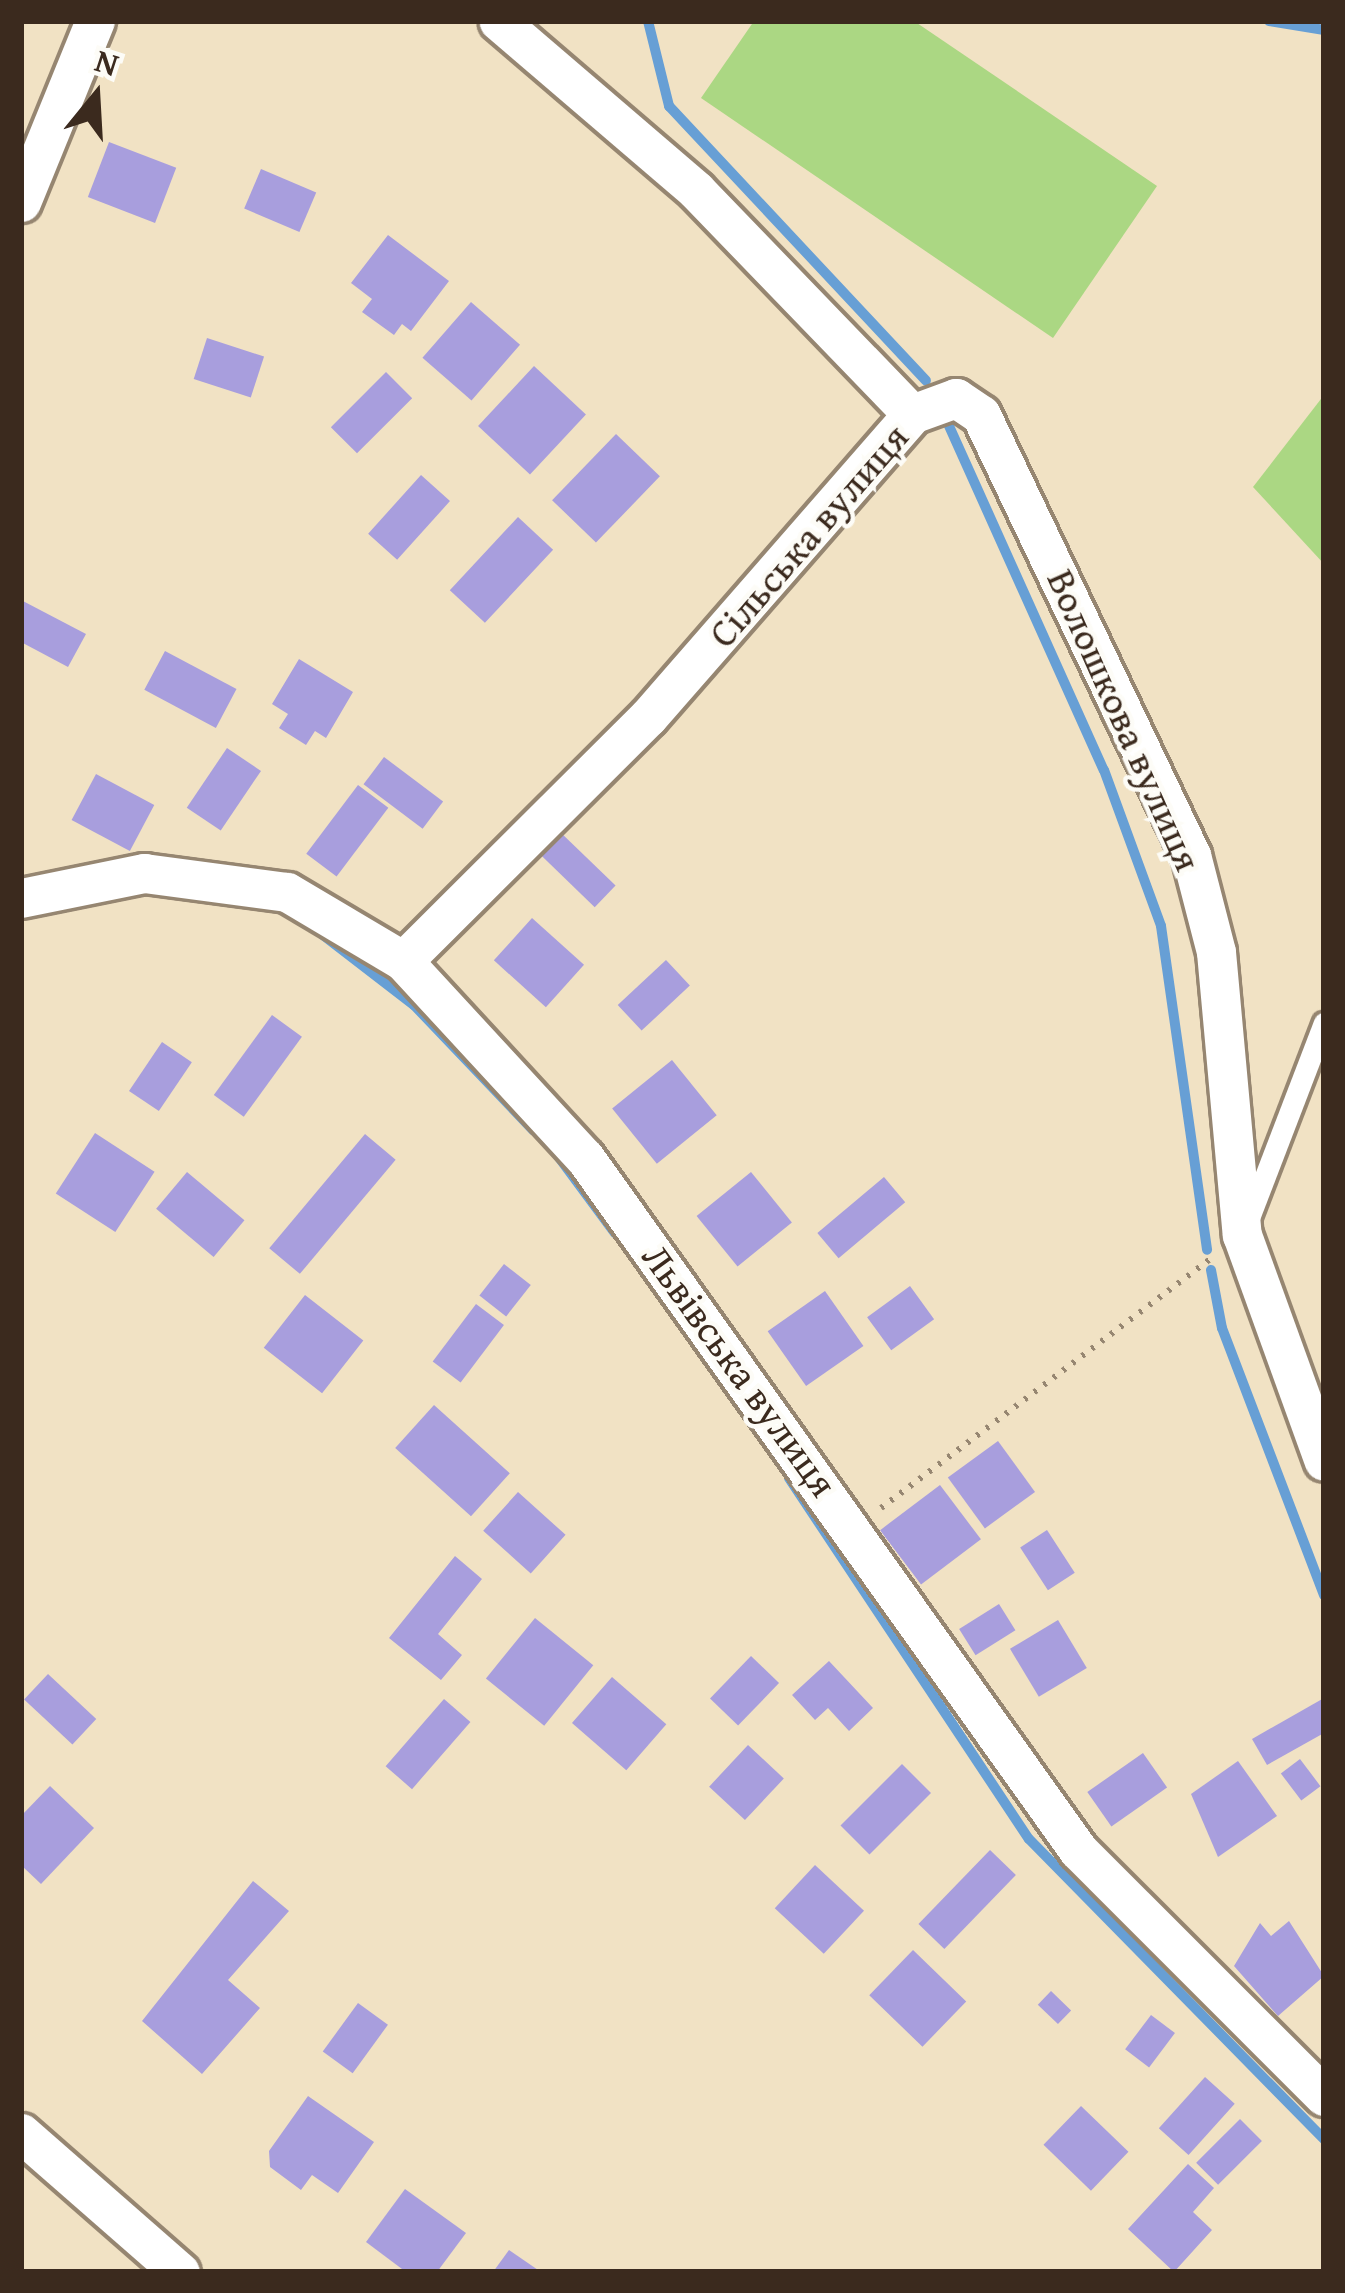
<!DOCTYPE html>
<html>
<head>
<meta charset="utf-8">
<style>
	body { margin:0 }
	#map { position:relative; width:1345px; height:2293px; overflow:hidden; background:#f1e2c4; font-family:"Gentium Book Plus",serif }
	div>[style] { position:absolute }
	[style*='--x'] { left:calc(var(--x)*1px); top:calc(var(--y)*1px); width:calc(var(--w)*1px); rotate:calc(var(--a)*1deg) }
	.green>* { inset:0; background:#abd783 }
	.stream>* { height:10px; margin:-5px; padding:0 5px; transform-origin:5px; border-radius:5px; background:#679fd5 }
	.building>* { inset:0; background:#a89edd; transform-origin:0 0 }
	.path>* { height:6px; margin-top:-3px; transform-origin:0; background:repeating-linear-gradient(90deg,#968671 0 3px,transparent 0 12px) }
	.roads { filter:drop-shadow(3px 0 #968671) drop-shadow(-3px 0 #968671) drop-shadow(0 3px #968671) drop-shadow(0 -3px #968671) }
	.service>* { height:21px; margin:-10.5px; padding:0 10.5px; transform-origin:10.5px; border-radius:10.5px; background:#fff }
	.minor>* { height:39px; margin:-19.5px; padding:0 19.5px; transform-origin:19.5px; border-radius:19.5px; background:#fff }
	span { translate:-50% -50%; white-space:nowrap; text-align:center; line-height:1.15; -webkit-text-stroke:9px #fdfcf7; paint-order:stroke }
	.street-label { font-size:39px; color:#3b2a1e }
	.frame { position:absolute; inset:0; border:24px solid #3b2a1e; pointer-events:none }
	.north { position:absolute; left:36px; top:36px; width:120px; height:120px; -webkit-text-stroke:9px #fdfcf7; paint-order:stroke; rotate:18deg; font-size:33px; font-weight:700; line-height:48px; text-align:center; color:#3b2a1e }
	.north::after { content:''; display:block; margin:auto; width:42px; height:54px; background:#3b2a1e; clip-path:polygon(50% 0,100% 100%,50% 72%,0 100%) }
</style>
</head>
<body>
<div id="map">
	<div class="green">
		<i style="clip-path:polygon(754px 21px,914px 21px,1157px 186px,1053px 338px,701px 98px)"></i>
		<i style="clip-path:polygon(1324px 395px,1324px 564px,1253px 487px)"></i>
	</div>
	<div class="stream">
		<i style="--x:648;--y:21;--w:88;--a:76.1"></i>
		<i style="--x:669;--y:106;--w:376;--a:46.9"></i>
		<i style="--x:1269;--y:21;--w:56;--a:9.3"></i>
		<i style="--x:945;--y:417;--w:387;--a:65.8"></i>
		<i style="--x:1104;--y:770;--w:166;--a:69.9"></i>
		<i style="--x:1161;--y:926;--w:327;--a:81.9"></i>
		<i style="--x:323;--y:935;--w:115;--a:37.6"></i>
		<i style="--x:414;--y:1005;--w:173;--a:46.4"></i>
		<i style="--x:558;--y:1156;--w:96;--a:53.5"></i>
		<i style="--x:1211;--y:1270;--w:59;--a:79.3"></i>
		<i style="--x:1222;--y:1328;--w:286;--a:69.1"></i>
		<i style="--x:789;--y:1478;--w:433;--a:56.4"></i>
		<i style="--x:1029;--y:1839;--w:421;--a:45.5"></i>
	</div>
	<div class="building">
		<i style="left:109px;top:142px;width:72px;height:59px;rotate:21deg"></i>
		<i style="left:261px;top:169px;width:60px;height:43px;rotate:23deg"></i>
		<i style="clip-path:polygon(388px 235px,449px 281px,411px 331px,402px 324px,394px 335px,362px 312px,372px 299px,351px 283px)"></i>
		<i style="left:471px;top:302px;width:65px;height:74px;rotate:41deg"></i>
		<i style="left:207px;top:338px;width:60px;height:43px;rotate:18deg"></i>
		<i style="left:534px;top:366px;width:71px;height:82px;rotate:43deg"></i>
		<i style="left:386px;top:372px;width:37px;height:78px;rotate:45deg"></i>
		<i style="left:616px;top:434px;width:61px;height:92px;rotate:44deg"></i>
		<i style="left:421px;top:475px;width:39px;height:79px;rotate:42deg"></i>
		<i style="left:518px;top:517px;width:48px;height:100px;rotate:43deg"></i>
		<i style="clip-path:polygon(21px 600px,86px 634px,68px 667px,21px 642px)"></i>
		<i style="left:165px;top:651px;width:81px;height:44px;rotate:28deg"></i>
		<i style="clip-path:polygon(299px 659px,353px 692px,326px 738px,315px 731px,306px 745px,279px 728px,288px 714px,272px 704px)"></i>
		<i style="left:227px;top:748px;width:41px;height:72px;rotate:34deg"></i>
		<i style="left:384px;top:757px;width:74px;height:34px;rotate:37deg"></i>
		<i style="left:96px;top:774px;width:66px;height:52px;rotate:28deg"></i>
		<i style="left:358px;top:785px;width:38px;height:86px;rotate:37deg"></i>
		<i style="left:558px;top:830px;width:80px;height:30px;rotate:44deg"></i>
		<i style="left:532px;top:918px;width:70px;height:57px;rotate:42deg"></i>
		<i style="left:666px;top:960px;width:35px;height:66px;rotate:47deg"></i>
		<i style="left:272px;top:1015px;width:37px;height:99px;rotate:36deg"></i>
		<i style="left:162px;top:1042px;width:36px;height:59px;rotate:34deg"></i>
		<i style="left:672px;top:1060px;width:71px;height:77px;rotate:51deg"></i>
		<i style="left:95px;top:1133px;width:71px;height:72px;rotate:33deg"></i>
		<i style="left:365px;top:1134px;width:40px;height:149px;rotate:40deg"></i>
		<i style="left:187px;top:1172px;width:75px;height:48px;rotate:40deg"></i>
		<i style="left:751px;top:1172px;width:65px;height:70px;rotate:51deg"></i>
		<i style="left:884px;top:1177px;width:33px;height:87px;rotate:50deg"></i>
		<i style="left:504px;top:1264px;width:34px;height:40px;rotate:38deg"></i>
		<i style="left:910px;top:1286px;width:41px;height:53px;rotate:54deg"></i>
		<i style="left:825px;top:1291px;width:67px;height:70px;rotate:55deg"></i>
		<i style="left:305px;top:1295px;width:74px;height:67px;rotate:38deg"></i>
		<i style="left:476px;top:1304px;width:35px;height:72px;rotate:37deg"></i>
		<i style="left:434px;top:1405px;width:102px;height:58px;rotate:42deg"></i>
		<i style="left:998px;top:1441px;width:63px;height:62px;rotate:54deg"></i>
		<i style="left:940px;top:1485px;width:68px;height:75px;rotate:53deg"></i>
		<i style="left:518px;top:1492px;width:64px;height:52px;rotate:42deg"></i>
		<i style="left:1047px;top:1530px;width:51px;height:32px;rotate:57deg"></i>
		<i style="clip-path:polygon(455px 1556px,482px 1579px,438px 1634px,462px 1655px,441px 1680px,389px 1638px)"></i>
		<i style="left:999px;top:1604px;width:31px;height:47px;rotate:58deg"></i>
		<i style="left:535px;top:1618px;width:75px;height:78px;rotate:39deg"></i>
		<i style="left:1058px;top:1620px;width:56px;height:56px;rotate:59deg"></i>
		<i style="left:751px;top:1656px;width:39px;height:59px;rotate:44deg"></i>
		<i style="clip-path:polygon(829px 1661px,873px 1708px,849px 1731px,828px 1708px,815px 1720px,792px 1695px)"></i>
		<i style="left:48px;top:1674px;width:66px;height:35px;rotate:43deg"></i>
		<i style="left:612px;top:1677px;width:72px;height:61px;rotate:41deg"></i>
		<i style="clip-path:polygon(1324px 1698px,1324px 1733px,1267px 1765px,1252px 1739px)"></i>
		<i style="left:444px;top:1699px;width:35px;height:89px;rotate:41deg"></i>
		<i style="left:748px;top:1745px;width:49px;height:57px;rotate:43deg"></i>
		<i style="left:1143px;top:1753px;width:42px;height:68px;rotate:55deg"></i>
		<i style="left:1300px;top:1759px;width:34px;height:24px;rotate:53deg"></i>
		<i style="clip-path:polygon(1238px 1761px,1277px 1816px,1218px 1857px,1191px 1794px)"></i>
		<i style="left:902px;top:1764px;width:41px;height:87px;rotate:45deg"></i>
		<i style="clip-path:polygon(50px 1786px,94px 1828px,41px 1884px,21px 1865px,21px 1816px)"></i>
		<i style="left:990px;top:1850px;width:36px;height:103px;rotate:44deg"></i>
		<i style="left:815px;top:1865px;width:67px;height:59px;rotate:43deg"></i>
		<i style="clip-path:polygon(253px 1881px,289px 1911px,228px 1980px,260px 2008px,202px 2074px,142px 2021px)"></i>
		<i style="clip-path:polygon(1289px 1921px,1324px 1976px,1278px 2016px,1234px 1966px,1260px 1923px,1271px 1936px)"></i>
		<i style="left:913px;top:1950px;width:74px;height:63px;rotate:44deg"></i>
		<i style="left:1051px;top:1991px;width:28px;height:19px;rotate:44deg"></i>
		<i style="left:358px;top:2003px;width:37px;height:60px;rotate:36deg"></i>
		<i style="left:1151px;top:2015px;width:30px;height:43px;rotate:37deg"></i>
		<i style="left:1205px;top:2077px;width:40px;height:69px;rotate:42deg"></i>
		<i style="clip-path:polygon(308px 2096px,374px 2142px,338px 2193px,312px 2175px,301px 2190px,270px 2167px,269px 2151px)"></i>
		<i style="left:1081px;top:2106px;width:66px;height:54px;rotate:44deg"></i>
		<i style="left:1240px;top:2119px;width:31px;height:62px;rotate:45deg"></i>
		<i style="clip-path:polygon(1188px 2164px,1214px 2188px,1193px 2212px,1212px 2230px,1174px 2272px,1128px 2229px)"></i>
		<i style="clip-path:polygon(405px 2189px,466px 2233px,437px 2272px,406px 2272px,366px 2242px)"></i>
		<i style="clip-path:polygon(509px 2250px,541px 2272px,493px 2272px)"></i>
	</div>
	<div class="path">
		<i style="--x:881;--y:1508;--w:413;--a:-37.1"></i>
	</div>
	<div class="roads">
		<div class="service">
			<i style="--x:1249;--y:1218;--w:209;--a:-69"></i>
		</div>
		<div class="minor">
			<i style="--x:21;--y:202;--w:196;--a:-67.8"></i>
			<i style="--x:912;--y:414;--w:47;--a:-20"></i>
			<i style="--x:956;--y:398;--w:30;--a:34"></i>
			<i style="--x:981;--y:415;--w:488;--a:64.5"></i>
			<i style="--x:1191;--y:855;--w:100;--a:75.5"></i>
			<i style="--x:1216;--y:952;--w:284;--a:84.8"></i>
			<i style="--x:1242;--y:1235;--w:240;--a:70.1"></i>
			<i style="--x:21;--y:898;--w:126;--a:-11.5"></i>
			<i style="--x:144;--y:873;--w:144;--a:7.6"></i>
			<i style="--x:287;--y:892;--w:135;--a:30.7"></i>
			<i style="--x:403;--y:961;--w:268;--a:47.3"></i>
			<i style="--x:585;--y:1158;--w:850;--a:54.53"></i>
			<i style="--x:1078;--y:1850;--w:348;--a:45"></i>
			<i style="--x:403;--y:961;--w:346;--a:-44.9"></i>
			<i style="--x:648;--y:717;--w:402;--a:-48.9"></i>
			<i style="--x:912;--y:414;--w:311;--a:-134"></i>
			<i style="--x:696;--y:190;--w:260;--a:-139.4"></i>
			<i style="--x:21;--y:2133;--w:211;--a:41.2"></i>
		</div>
	</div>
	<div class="street-label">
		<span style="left:808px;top:535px;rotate:-49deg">Сільська вулиця</span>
		<span style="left:1125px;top:720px;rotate:66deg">Волошкова вулиця</span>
		<span style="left:740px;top:1370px;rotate:54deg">Львівська вулиця</span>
	</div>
	<div class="frame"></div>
	<div class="north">N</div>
</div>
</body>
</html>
